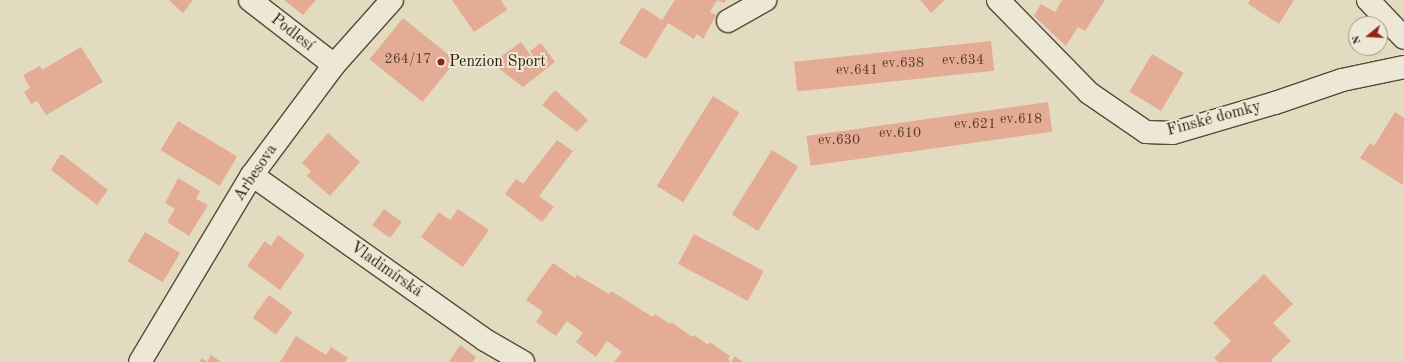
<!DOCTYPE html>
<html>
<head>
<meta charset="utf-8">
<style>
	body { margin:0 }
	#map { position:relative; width:1404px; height:362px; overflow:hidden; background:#e3dbc0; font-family:"Old Standard TT",serif }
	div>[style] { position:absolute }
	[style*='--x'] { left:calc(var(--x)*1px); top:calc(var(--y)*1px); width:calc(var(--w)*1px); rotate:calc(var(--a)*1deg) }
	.building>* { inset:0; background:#e4ac94; transform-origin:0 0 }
	.roads { filter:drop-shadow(1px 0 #584a36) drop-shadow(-1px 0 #584a36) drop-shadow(0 1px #584a36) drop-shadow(0 -1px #584a36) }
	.minor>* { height:22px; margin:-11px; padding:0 11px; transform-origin:11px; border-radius:11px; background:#ede8d6 }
	.dots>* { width:11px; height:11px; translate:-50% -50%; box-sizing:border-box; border:2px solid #ede8d6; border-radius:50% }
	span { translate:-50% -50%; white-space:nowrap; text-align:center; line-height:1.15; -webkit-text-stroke:4px #ede8d6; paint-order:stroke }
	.number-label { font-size:14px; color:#583e2b }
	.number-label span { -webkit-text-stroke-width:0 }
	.street-label { font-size:16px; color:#2a1908 }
	.poi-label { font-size:16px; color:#2a1908 }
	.left { translate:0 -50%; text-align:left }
	.north { position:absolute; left:1348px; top:16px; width:40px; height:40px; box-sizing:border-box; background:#ede8d6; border:1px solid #9f9584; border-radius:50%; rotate:252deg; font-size:11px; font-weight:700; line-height:16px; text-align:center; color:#2a1908 }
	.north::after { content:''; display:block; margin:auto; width:14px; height:18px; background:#8f2418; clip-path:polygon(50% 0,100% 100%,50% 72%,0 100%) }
</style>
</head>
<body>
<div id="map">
	<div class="building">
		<i style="clip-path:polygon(169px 0,193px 0,183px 13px)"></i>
		<i style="clip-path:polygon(284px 0,316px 0,303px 15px)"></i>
		<i style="clip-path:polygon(452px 0,501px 0,507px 10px,474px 32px)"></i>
		<i style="clip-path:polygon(675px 0,726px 0,724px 3px,717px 0,710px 12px,716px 15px,703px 39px,697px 34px,694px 39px,668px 23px,646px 59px,619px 43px,642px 7px,662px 20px)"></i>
		<i style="clip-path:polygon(920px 0,945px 0,931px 13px)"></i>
		<i style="clip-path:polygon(1062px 0,1105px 0,1085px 31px,1078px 27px,1066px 46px,1034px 16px,1041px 4px,1055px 12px)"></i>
		<i style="clip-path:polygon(1250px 0,1294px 0,1279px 24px,1248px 4px)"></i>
		<i style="left:403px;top:18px;width:68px;height:53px;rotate:39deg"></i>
		<i style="left:991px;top:41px;width:30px;height:198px;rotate:84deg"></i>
		<i style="clip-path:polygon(521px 42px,539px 66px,530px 51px,541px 43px,555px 62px,523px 87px,492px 63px)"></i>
		<i style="clip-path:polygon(81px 47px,103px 82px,46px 115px,37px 101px,31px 104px,24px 92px,30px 88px,23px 75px,40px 66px,42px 70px)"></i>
		<i style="left:1152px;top:54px;width:37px;height:44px;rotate:31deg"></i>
		<i style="clip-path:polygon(555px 90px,588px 120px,577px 132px,542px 105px)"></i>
		<i style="left:713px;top:96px;width:31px;height:106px;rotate:32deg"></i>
		<i style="left:1048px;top:102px;width:30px;height:244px;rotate:82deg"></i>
		<i style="clip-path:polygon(1395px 112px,1404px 118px,1403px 185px,1360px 158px,1370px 143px,1374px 146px)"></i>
		<i style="left:178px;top:121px;width:69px;height:34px;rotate:31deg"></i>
		<i style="clip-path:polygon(328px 133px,360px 162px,330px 196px,307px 176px,311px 171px,302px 163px)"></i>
		<i style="clip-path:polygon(557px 140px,573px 151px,539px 196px,554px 207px,542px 222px,505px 194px,516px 179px,523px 184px)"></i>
		<i style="left:772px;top:150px;width:31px;height:76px;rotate:32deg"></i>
		<i style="clip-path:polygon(60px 155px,63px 155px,108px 190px,97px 205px,51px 170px)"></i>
		<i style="clip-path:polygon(178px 178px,200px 191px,196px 199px,208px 205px,189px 236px,167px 222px,175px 209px,165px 203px)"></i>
		<i style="left:384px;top:209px;width:22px;height:20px;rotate:36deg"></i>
		<i style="clip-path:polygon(458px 209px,489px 230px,463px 267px,421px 237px,439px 212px,450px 220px)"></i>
		<i style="left:145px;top:232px;width:41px;height:34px;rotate:31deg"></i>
		<i style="left:694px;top:234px;width:79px;height:34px;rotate:28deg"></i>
		<i style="clip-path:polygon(278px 235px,305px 255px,280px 290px,247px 266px,265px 241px,271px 246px)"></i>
		<i style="clip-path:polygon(553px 263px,575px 278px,577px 275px,609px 294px,611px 291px,653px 317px,655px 314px,670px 324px,671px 322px,692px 337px,694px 335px,708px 345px,710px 342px,730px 356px,728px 359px,731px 362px,735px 356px,743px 362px,614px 362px,622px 352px,607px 341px,596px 357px,576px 342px,583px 333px,567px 321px,556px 336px,536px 322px,543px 312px,526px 300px)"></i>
		<i style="clip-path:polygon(1264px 274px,1293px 304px,1273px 323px,1291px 341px,1271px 360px,1273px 362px,1218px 362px,1214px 358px,1231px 341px,1213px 323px)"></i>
		<i style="left:269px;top:295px;width:29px;height:28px;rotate:36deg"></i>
		<i style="clip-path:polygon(296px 336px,326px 355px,331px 347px,348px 358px,345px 362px,280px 362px)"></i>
		<i style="clip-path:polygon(460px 345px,476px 357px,473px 362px,449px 362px)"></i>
		<i style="clip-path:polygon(211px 355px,221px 362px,199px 362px,202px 358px,207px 362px)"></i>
	</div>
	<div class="roads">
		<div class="minor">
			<i style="--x:250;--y:0;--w:106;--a:37.7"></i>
			<i style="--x:998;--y:0;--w:130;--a:45.6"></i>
			<i style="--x:1089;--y:93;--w:69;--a:34.4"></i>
			<i style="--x:1146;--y:132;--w:27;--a:2"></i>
			<i style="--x:1173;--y:133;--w:106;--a:-16.4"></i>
			<i style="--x:1275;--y:103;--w:71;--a:-18.9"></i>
			<i style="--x:1342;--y:80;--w:63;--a:-11.8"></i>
			<i style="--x:1368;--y:0;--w:52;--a:46.5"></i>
			<i style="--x:728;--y:21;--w:43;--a:-29.6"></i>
			<i style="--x:252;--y:175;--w:286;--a:35.3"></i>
			<i style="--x:485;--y:340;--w:44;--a:30.1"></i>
			<i style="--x:140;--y:362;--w:218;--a:-59.1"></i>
			<i style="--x:252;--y:175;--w:137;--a:-53.3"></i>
			<i style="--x:334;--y:65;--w:87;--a:-48.3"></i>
		</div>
	</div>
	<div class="dots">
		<i style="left:441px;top:62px;background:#8f2418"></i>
	</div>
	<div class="number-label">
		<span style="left:408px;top:59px">264/17</span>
		<span style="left:963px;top:60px">ev.634</span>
		<span style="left:903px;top:63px">ev.638</span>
		<span style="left:857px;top:70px">ev.641</span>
		<span style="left:1021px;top:119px">ev.618</span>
		<span style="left:975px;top:124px">ev.621</span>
		<span style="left:900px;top:133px">ev.610</span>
		<span style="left:839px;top:140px">ev.630</span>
	</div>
	<div class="street-label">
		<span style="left:292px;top:33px;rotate:38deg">Podlesí</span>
		<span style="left:1214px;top:119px;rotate:-15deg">Finské domky</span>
		<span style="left:256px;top:173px;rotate:-56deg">Arbesova</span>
		<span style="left:386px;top:270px;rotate:35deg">Vladimírská</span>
	</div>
	<div class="poi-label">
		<span class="left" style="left:449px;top:62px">Penzion Sport</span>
	</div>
	<div class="north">N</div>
</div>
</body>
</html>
